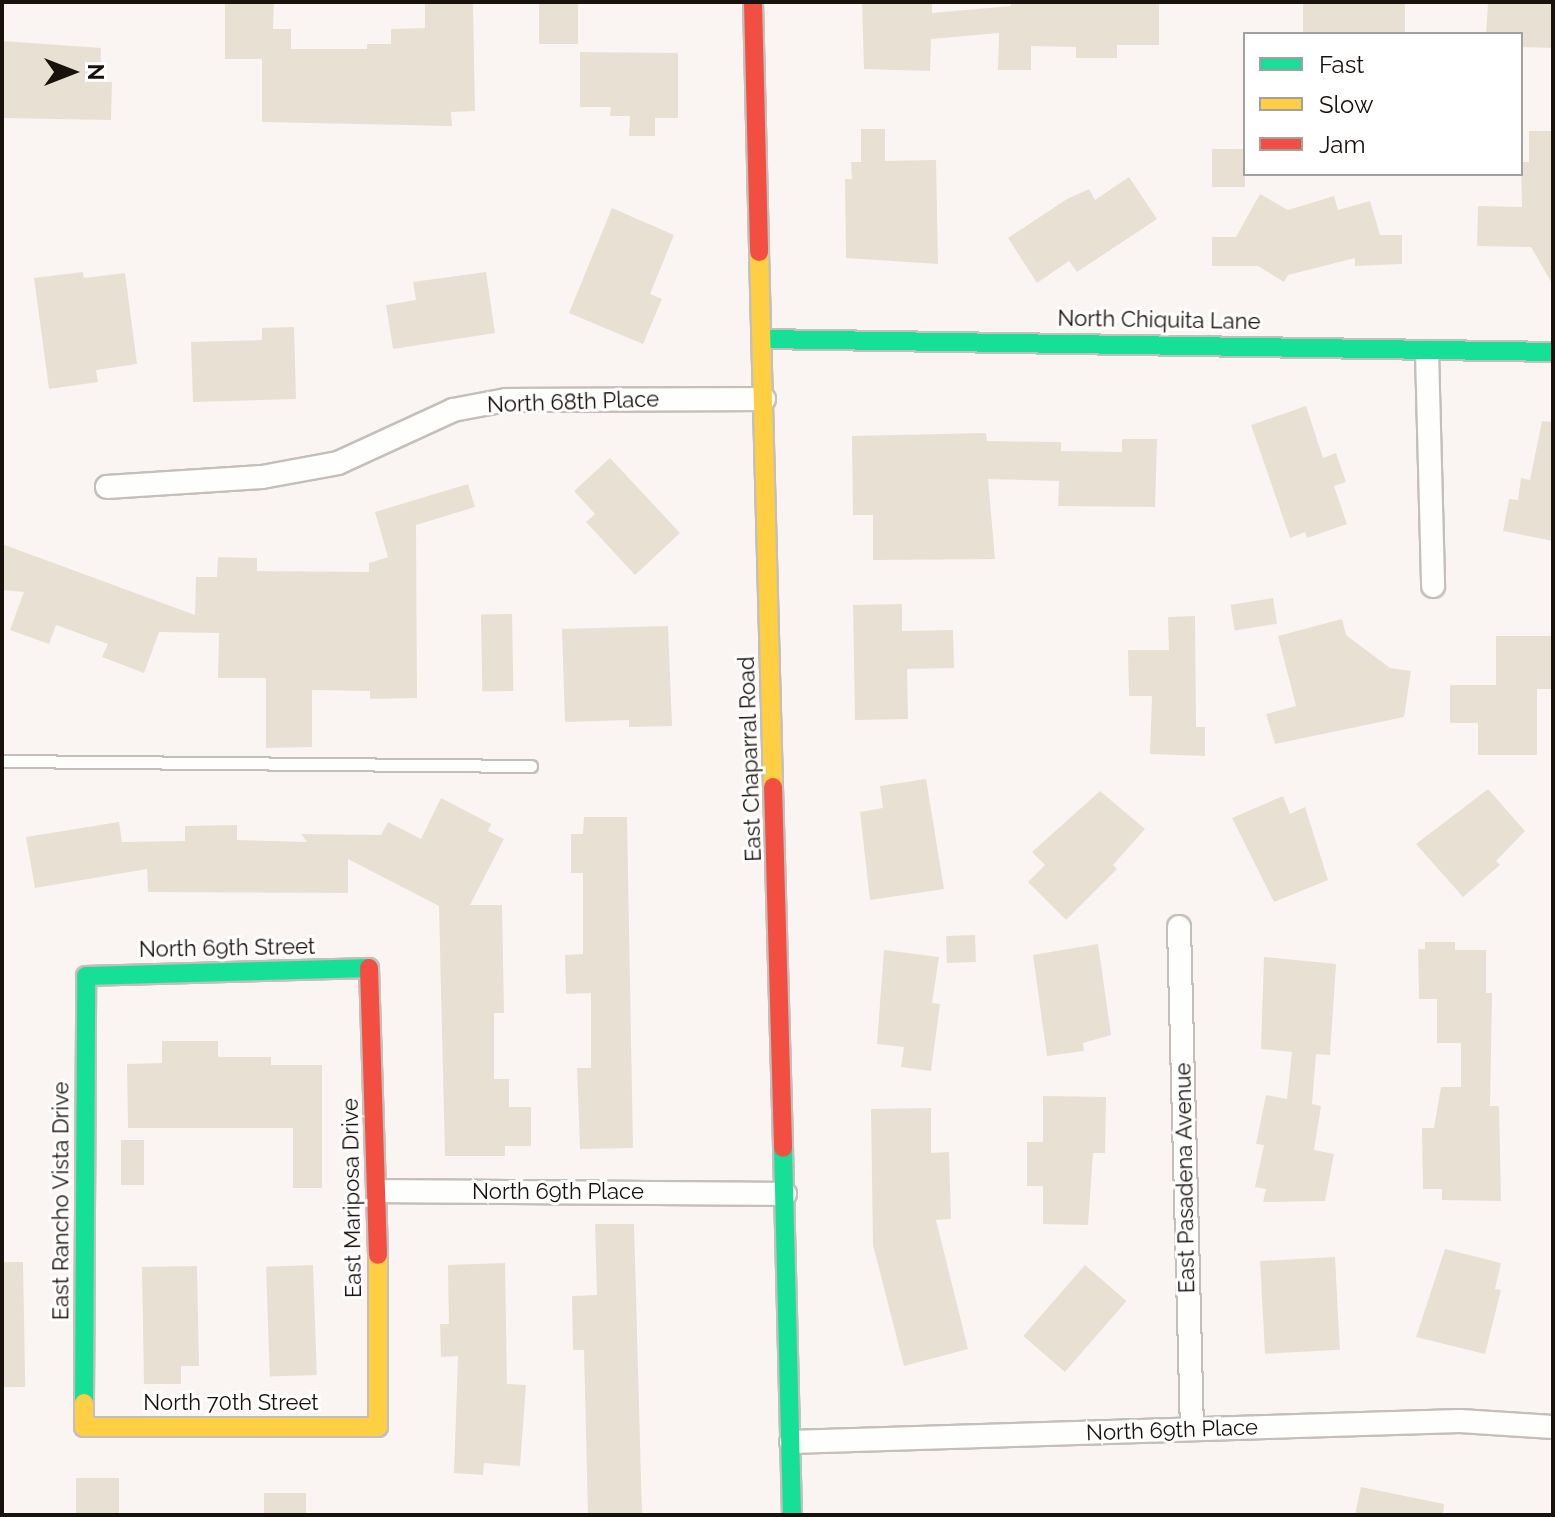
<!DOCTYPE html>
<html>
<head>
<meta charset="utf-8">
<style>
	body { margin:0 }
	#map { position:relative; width:1555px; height:1517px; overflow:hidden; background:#faf5f2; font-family:Raleway,sans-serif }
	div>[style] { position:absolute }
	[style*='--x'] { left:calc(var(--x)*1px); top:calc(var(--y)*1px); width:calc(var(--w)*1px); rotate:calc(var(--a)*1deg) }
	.building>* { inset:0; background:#e9e0d4; transform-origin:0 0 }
	.roads { filter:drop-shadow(2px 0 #c5bfbb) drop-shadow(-2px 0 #c5bfbb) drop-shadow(0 2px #c5bfbb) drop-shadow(0 -2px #c5bfbb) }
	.lane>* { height:11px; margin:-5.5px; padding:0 5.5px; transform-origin:5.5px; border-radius:5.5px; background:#fefefd }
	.street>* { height:22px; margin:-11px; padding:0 11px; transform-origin:11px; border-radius:11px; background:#fefefd }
	.fast>* { height:18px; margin:-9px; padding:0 9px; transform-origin:9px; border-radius:9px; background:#16e098 }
	.slow>* { height:18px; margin:-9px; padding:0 9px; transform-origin:9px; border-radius:9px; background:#ffcf43 }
	.jam>* { height:18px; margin:-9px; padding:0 9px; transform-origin:9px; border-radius:9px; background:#f24e42 }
	span { translate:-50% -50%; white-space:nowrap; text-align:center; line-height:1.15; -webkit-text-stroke:6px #fff; paint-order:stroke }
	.street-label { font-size:22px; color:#19110c }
	.frame { position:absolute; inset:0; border:4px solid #19110c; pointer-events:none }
	.legend { position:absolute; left:1243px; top:32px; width:280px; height:144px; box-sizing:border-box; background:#fff; border:2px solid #a3a09e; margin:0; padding:10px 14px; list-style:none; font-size:24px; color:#19110c }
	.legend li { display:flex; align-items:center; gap:16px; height:40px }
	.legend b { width:40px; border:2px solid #a3a09e }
	.north { position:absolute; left:32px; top:32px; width:80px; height:80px; -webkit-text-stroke:6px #fff; paint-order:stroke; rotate:90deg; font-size:22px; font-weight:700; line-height:32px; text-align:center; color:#19110c }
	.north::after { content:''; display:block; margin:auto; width:28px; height:36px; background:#19110c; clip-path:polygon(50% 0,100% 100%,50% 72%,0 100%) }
</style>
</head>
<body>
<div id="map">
	<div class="building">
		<i style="clip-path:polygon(225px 2px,274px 2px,273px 29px,291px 29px,291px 49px,367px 49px,367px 44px,391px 44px,391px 29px,425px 28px,425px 2px,473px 2px,475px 111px,451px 112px,452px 126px,262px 122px,262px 59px,225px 59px)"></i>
		<i style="left:539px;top:2px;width:39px;height:42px"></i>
		<i style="clip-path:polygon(862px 2px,932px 2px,932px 13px,1011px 6px,1011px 2px,1159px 2px,1159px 45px,1117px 45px,1117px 58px,1076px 58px,1076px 47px,1031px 46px,1031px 70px,998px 70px,999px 33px,931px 39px,930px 71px,864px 69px)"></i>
		<i style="left:1303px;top:2px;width:102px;height:32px"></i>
		<i style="clip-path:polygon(1488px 2px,1553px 2px,1553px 48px,1521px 47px,1521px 34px,1486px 34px)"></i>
		<i style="clip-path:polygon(2px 41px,101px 48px,100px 82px,112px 82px,111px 120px,2px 118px)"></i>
		<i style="clip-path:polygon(580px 52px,678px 53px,678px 118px,655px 118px,655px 136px,629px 136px,630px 116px,610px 116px,611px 107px,580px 107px)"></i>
		<i style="clip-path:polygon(861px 129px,885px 129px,885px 161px,936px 160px,938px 264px,846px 258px,845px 179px,852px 179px,851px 162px,861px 162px)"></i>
		<i style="clip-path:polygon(1529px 131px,1553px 131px,1553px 285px,1531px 247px,1477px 246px,1478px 206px,1522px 207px,1521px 162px,1529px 162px)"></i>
		<i style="left:1212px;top:149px;width:33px;height:38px"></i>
		<i style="clip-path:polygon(1129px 177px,1157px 219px,1077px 272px,1069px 261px,1037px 283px,1008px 238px,1067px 199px,1089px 189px,1095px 200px)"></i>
		<i style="clip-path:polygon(1260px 194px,1288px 210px,1334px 196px,1338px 210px,1370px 201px,1380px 235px,1402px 235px,1402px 264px,1355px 266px,1355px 258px,1288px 275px,1284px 282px,1258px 266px,1212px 266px,1212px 237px,1236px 237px)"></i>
		<i style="clip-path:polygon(612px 208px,674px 235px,650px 294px,662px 299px,643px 344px,569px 313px)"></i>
		<i style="clip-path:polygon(83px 272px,84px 278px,125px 273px,137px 364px,96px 370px,98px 382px,49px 389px,34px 278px)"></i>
		<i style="clip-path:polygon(486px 272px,495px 333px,393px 349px,386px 305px,416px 300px,413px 282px)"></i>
		<i style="clip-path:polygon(294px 327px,296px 399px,193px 402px,191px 342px,262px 340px,262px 328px)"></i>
		<i style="clip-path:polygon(1306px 406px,1323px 458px,1336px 453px,1346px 482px,1334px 486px,1347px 524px,1307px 538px,1305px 532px,1290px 538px,1251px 425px)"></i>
		<i style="clip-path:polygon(1542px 421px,1553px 422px,1553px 541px,1503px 531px,1509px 499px,1518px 500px,1521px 478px,1530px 480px)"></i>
		<i style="clip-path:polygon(986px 433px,987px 441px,1061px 442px,1061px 451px,1122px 452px,1122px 439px,1157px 439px,1155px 507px,1058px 506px,1059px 481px,988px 479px,995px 559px,873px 560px,873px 515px,853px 515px,852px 436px)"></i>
		<i style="clip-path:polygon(610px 458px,680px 533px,635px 575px,586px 522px,595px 514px,574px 491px)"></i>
		<i style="clip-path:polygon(468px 484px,475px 507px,416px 525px,417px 698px,370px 699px,370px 691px,312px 690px,312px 747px,266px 748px,266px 678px,218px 678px,219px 633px,159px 632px,144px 673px,102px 657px,108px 644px,56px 625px,49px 644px,10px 630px,24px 592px,2px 590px,2px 544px,195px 615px,196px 577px,217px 577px,218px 557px,257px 558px,257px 571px,369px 572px,369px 563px,388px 557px,375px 512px)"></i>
		<i style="left:1273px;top:598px;width:26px;height:43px;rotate:81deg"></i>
		<i style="clip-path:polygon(902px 604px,902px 631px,953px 630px,954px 668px,907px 669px,908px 719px,855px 720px,853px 605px)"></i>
		<i style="left:512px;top:614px;width:77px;height:31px;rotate:89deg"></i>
		<i style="clip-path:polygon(1195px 616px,1196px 727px,1205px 727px,1205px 756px,1150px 754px,1152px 696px,1129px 696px,1128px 650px,1169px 650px,1168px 617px)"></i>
		<i style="clip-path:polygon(1342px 619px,1346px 635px,1390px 668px,1411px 671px,1404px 717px,1275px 744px,1266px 714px,1296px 706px,1278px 636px)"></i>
		<i style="clip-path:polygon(668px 626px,672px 726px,629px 727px,629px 720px,565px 722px,562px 629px)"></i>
		<i style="clip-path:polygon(1496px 636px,1553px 636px,1553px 689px,1537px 689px,1537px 755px,1478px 755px,1478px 723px,1450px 723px,1450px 685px,1496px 685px)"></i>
		<i style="clip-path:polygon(926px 779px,944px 889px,870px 900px,860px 812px,883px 808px,880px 786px)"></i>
		<i style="clip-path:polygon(1488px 789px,1525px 831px,1496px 861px,1500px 865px,1463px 897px,1416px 844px)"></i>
		<i style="clip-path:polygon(1100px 791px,1145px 829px,1113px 865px,1117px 869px,1066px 920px,1028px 882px,1045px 865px,1032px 852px)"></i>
		<i style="clip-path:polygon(1283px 796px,1290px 814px,1305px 807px,1328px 880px,1274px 902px,1232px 818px)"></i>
		<i style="clip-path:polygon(441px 798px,491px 824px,488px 831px,504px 839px,470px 905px,502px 905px,504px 1013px,494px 1013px,494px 1079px,509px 1079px,509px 1107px,531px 1107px,531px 1146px,505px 1146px,505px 1156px,445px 1156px,439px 906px,348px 859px,348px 893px,148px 892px,147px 869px,35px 888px,26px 837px,119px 822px,122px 842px,185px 841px,185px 826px,237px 825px,237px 840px,307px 842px,301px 834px,381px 835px,388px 822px,421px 839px)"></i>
		<i style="clip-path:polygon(584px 817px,627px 817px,633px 1148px,580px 1149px,577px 1068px,591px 1068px,591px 993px,566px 994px,565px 955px,583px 954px,583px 873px,571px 873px,571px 834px,583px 834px)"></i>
		<i style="left:975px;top:935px;width:27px;height:29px;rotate:88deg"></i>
		<i style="clip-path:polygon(1425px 942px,1455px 942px,1455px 950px,1486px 950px,1486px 993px,1492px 993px,1490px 1106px,1499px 1106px,1501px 1201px,1442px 1200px,1442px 1189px,1423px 1189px,1422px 1128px,1434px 1128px,1441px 1087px,1461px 1087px,1461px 1043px,1437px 1043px,1437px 999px,1419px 999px,1418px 949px,1425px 949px)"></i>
		<i style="clip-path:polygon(1098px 944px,1111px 1035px,1083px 1043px,1084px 1051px,1047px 1056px,1033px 955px)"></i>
		<i style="clip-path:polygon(884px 950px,939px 957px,932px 1003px,940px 1004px,931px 1071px,901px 1067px,904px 1047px,877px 1044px)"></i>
		<i style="clip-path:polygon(1264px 957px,1336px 964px,1330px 1055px,1316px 1054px,1312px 1104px,1321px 1106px,1314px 1150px,1334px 1154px,1325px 1201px,1263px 1202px,1266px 1189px,1255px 1187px,1264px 1145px,1256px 1144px,1266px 1095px,1287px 1099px,1292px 1052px,1261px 1049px)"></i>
		<i style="clip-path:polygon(162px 1041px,218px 1041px,218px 1057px,271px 1057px,271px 1065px,322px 1065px,322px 1188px,293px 1188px,293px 1128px,128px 1128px,127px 1064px,162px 1063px)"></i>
		<i style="clip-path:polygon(1043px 1096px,1106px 1097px,1105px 1153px,1093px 1153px,1088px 1225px,1043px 1224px,1043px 1186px,1027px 1186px,1027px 1142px,1043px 1142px)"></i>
		<i style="clip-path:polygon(931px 1108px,931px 1153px,949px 1152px,951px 1219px,936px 1220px,968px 1349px,904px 1366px,873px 1245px,871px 1109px)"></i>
		<i style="left:121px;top:1140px;width:23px;height:45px"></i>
		<i style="clip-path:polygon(595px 1224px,634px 1224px,642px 1515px,588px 1515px,584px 1350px,573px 1350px,572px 1296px,597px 1295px)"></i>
		<i style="clip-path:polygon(1445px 1249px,1501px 1263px,1495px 1289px,1501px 1290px,1485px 1354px,1416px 1337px)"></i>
		<i style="left:1335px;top:1257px;width:93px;height:75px;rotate:87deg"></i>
		<i style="left:23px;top:1262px;width:125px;height:21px;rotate:89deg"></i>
		<i style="clip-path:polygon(505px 1263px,507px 1384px,526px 1385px,520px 1466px,484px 1463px,483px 1475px,454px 1473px,458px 1356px,441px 1357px,440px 1324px,449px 1324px,448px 1265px)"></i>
		<i style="left:313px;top:1265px;width:110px;height:47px;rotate:88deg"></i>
		<i style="left:1085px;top:1265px;width:55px;height:94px;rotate:41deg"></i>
		<i style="clip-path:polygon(197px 1266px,199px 1366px,181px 1366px,181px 1384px,144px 1384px,142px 1267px)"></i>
		<i style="left:76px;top:1478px;width:43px;height:37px"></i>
		<i style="clip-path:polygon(1361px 1487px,1444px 1504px,1443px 1515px,1355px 1515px)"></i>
		<i style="left:264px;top:1493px;width:42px;height:22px"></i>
	</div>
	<div class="roads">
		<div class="lane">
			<i style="--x:2;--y:761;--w:529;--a:0.54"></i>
		</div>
		<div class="street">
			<i style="--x:1427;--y:352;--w:234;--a:88.5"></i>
			<i style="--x:107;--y:487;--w:155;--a:-3.7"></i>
			<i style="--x:262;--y:477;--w:77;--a:-10.4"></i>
			<i style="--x:338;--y:463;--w:127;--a:-24.7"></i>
			<i style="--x:453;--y:410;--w:54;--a:-10.7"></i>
			<i style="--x:506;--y:400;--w:258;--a:-0.2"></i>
			<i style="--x:1179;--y:927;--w:502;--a:88.52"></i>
			<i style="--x:378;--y:1191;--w:407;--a:0.4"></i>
			<i style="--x:791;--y:1442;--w:669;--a:-1.8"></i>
			<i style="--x:1460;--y:1421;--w:93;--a:3.7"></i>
		</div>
		<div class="fast">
			<i style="--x:763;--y:339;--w:790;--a:0.94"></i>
			<i style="--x:783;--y:1148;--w:367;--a:88.6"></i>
			<i style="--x:84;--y:1403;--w:427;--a:-89.7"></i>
			<i style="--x:86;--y:976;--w:283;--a:-1.6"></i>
		</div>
		<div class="slow">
			<i style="--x:759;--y:252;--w:535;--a:88.5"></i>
			<i style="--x:84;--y:1403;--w:24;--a:90"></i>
			<i style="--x:84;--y:1427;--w:294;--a:0"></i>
			<i style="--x:378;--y:1427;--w:172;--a:-90"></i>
		</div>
		<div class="jam">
			<i style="--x:753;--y:2;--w:250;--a:88.6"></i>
			<i style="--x:773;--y:787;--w:361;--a:88.4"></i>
			<i style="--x:369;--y:968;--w:287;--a:88.2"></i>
		</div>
	</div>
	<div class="street-label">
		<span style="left:1159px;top:320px;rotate:1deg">North Chiquita Lane</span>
		<span style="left:573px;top:402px;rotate:-2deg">North 68th Place</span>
		<span style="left:750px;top:759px;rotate:-92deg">East Chaparral Road</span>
		<span style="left:227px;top:948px;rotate:-1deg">North 69th Street</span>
		<span style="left:1185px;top:1178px;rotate:-91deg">East Pasadena Avenue</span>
		<span style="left:558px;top:1192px">North 69th Place</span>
		<span style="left:352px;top:1198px;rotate:-91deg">East Mariposa Drive</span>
		<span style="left:61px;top:1201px;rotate:-90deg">East Rancho Vista Drive</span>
		<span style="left:231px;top:1403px">North 70th Street</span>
		<span style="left:1172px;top:1430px;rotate:-2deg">North 69th Place</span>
	</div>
	<div class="frame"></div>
	<ul class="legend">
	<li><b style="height:10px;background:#16e098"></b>Fast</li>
	<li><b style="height:10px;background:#ffcf43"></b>Slow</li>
	<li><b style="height:10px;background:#f24e42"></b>Jam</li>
	</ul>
	<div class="north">N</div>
</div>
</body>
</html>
